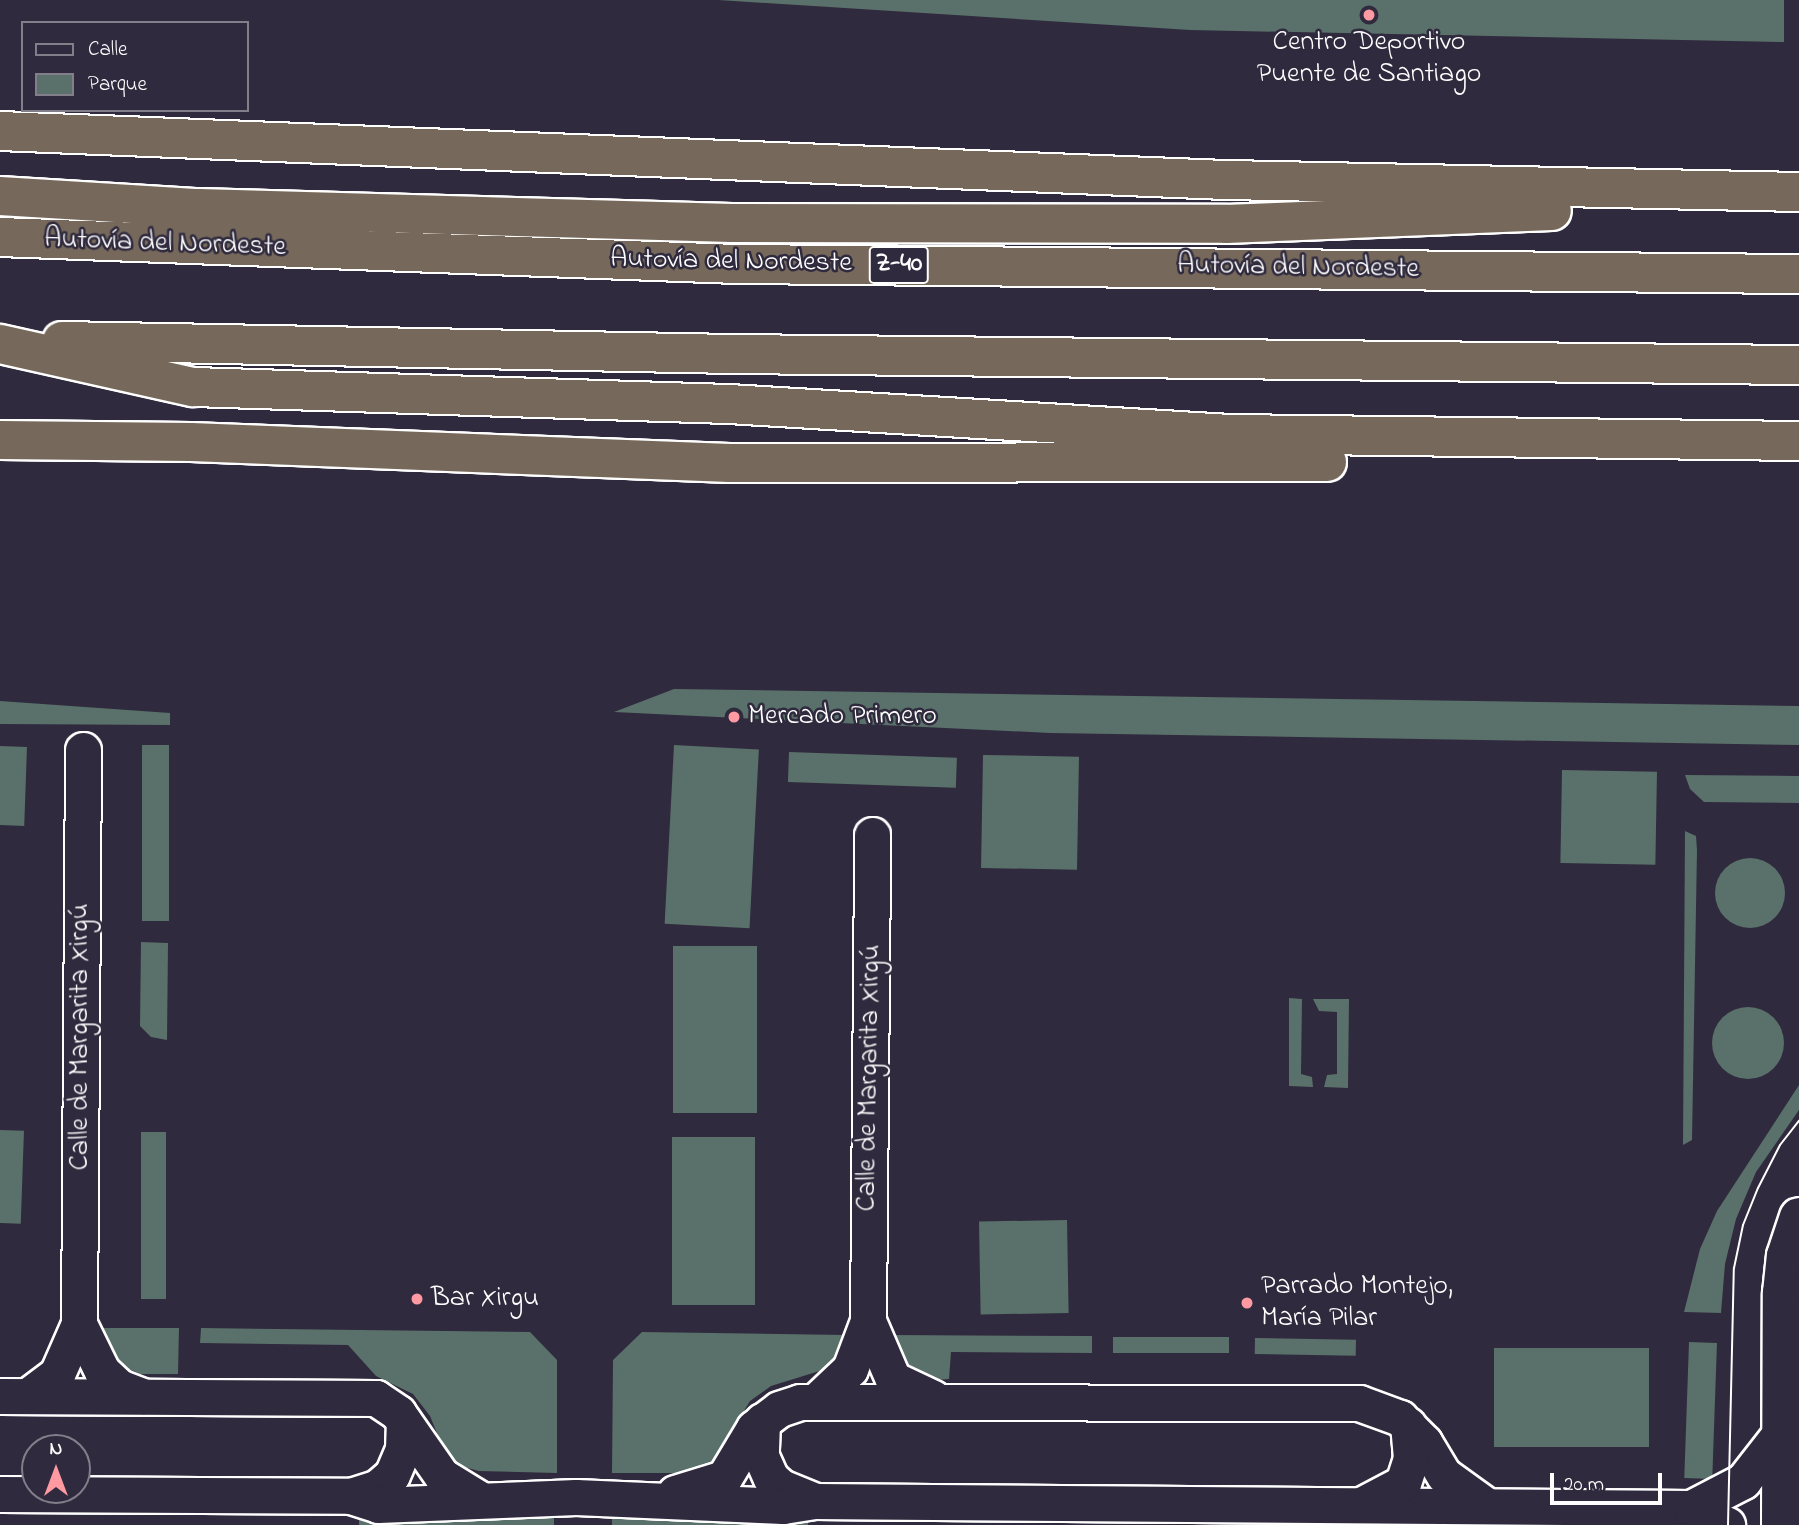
<!DOCTYPE html>
<html>
<head>
<meta charset="utf-8">
<style>
	body { margin:0 }
	#map { position:relative; width:1799px; height:1525px; overflow:hidden; background:#2f2a3d; font-family:"Indie Flower",sans-serif }
	div>[style] { position:absolute }
	[style*='--x'] { left:calc(var(--x)*1px); top:calc(var(--y)*1px); width:calc(var(--w)*1px); rotate:calc(var(--a)*1deg) }
	.green>* { inset:0; background:#5a706a; transform-origin:0 0 }
	.round { border-radius:50% }
	.roads { filter:drop-shadow(2px 0 #fff) drop-shadow(-2px 0 #fff) drop-shadow(0 2px #fff) drop-shadow(0 -2px #fff) }
	.minor>* { height:35px; margin:-17.5px; padding:0 17.5px; transform-origin:17.5px; border-radius:17.5px; background:#2f2a3d }
	.secondary>* { height:38px; margin:-19px; padding:0 19px; transform-origin:19px; border-radius:19px; background:#2f2a3d }
	.motorway>* { height:38px; margin:-19px; padding:0 19px; transform-origin:19px; border-radius:19px; background:#76695c }
	.tram>* { height:2px; margin:-1px; padding:0 1px; transform-origin:1px; border-radius:1px; background:#fff }
	.dots>* { width:19px; height:19px; translate:-50% -50%; box-sizing:border-box; border:4px solid #2f2a3d; border-radius:50% }
	span { translate:-50% -50%; white-space:nowrap; text-align:center; line-height:1.15; -webkit-text-stroke:5px #2f2a3d; paint-order:stroke }
	.shield-label span { padding:2px 5px; background:#2f2a3d; border:2px solid; border-radius:5px; -webkit-text-stroke-width:0 }
	.shield-label { font-size:26px; color:#fff; font-weight:700 }
	.poi-label { font-size:28px; color:#fff }
	.left { translate:0 -50%; text-align:left }
	.street-label { font-size:28px; color:#fff }
	.legend { position:absolute; left:21px; top:21px; width:228px; height:91px; box-sizing:border-box; background:#2f2a3d; border:2px solid #827f8b; margin:0; padding:9px 12px; list-style:none; font-size:21px; color:#fff }
	.legend li { display:flex; align-items:center; gap:14px; height:35px }
	.legend b { width:35px; border:2px solid #827f8b }
	.north { position:absolute; left:21px; top:1434px; width:70px; height:70px; box-sizing:border-box; background:#2f2a3d; border:2px solid #827f8b; border-radius:50%; rotate:0deg; font-size:19px; font-weight:700; line-height:28px; text-align:center; color:#fff }
	.north::after { content:''; display:block; margin:auto; width:24px; height:32px; background:#ff9aa2; clip-path:polygon(50% 0,100% 100%,50% 72%,0 100%) }
	.scale { position:absolute; left:1550px; top:1473px; width:112px; height:32px; box-sizing:border-box; border:4px solid #fff; border-top:0; padding-left:9px; font-size:21px; line-height:24px; white-space:nowrap; color:#fff; -webkit-text-stroke:5px #2f2a3d; paint-order:stroke }
</style>
</head>
<body>
<div id="map">
	<div class="green">
		<i style="clip-path:polygon(718px 0,1784px 0,1784px 42px,1190px 30px)"></i>
		<i style="clip-path:polygon(674px 689px,1799px 706px,1799px 745px,1050px 733px,614px 712px)"></i>
		<i style="clip-path:polygon(0 701px,170px 713px,170px 725px,0 724px)"></i>
		<i style="left:142px;top:745px;width:27px;height:176px"></i>
		<i style="left:674px;top:745px;width:85px;height:179px;rotate:3deg"></i>
		<i style="left:0;top:746px;width:27px;height:79px;rotate:2deg"></i>
		<i style="left:789px;top:752px;width:168px;height:30px;rotate:2deg"></i>
		<i style="left:983px;top:755px;width:96px;height:113px;rotate:1deg"></i>
		<i style="left:1562px;top:770px;width:95px;height:93px;rotate:1deg"></i>
		<i style="clip-path:polygon(1685px 775px,1799px 776px,1799px 803px,1704px 802px,1690px 789px)"></i>
		<i style="clip-path:polygon(1685px 831px,1696px 836px,1697px 850px,1692px 1140px,1683px 1145px)"></i>
		<i class="round" style="left:1715px;top:858px;width:70px;height:70px"></i>
		<i style="clip-path:polygon(141px 942px,168px 943px,167px 1040px,151px 1037px,140px 1026px)"></i>
		<i style="left:673px;top:946px;width:84px;height:167px"></i>
		<i style="clip-path:polygon(1289px 998px,1302px 999px,1301px 1074px,1312px 1077px,1313px 1087px,1289px 1086px)"></i>
		<i style="clip-path:polygon(1313px 999px,1349px 999px,1348px 1088px,1324px 1087px,1327px 1075px,1337px 1074px,1337px 1012px,1319px 1011px)"></i>
		<i class="round" style="left:1712px;top:1007px;width:72px;height:72px"></i>
		<i style="clip-path:polygon(1799px 1085px,1799px 1110px,1756px 1172px,1736px 1219px,1725px 1264px,1721px 1313px,1684px 1312px,1700px 1249px,1717px 1211px)"></i>
		<i style="left:0;top:1130px;width:24px;height:93px;rotate:2deg"></i>
		<i style="left:141px;top:1132px;width:25px;height:167px"></i>
		<i style="left:672px;top:1137px;width:83px;height:168px"></i>
		<i style="left:1067px;top:1220px;width:93px;height:88px;rotate:89deg"></i>
		<i style="clip-path:polygon(101px 1328px,179px 1328px,178px 1374px,140px 1374px,126px 1368px,113px 1359px,102px 1340px)"></i>
		<i style="clip-path:polygon(201px 1328px,530px 1332px,557px 1360px,557px 1473px,479px 1471px,460px 1466px,443px 1448px,430px 1416px,413px 1394px,376px 1376px,348px 1345px,200px 1343px)"></i>
		<i style="clip-path:polygon(642px 1332px,846px 1335px,838px 1356px,826px 1369px,771px 1386px,750px 1401px,712px 1463px,686px 1473px,612px 1473px,613px 1360px)"></i>
		<i style="clip-path:polygon(889px 1335px,1092px 1336px,1092px 1353px,951px 1352px,949px 1379px,937px 1380px,907px 1370px)"></i>
		<i style="left:1113px;top:1337px;width:116px;height:16px"></i>
		<i style="left:1255px;top:1338px;width:101px;height:16px;rotate:1deg"></i>
		<i style="left:1689px;top:1342px;width:28px;height:136px;rotate:2deg"></i>
		<i style="left:1494px;top:1348px;width:155px;height:99px"></i>
		<i style="clip-path:polygon(359px 1514px,554px 1516px,554px 1525px,359px 1525px)"></i>
		<i style="clip-path:polygon(612px 1515px,808px 1519px,808px 1525px,612px 1525px)"></i>
	</div>
	<div class="roads">
		<div class="minor">
			<i style="--x:868;--y:1321;--w:63;--a:66.7"></i>
			<i style="--x:893;--y:1379;--w:44;--a:25.4"></i>
			<i style="--x:79;--y:1324;--w:52;--a:63.9"></i>
			<i style="--x:102;--y:1371;--w:23;--a:43"></i>
			<i style="--x:119;--y:1387;--w:26;--a:21"></i>
			<i style="--x:29;--y:1395;--w:35;--a:-37"></i>
			<i style="--x:57;--y:1374;--w:55;--a:-66.3"></i>
			<i style="--x:79;--y:1324;--w:574;--a:-89.6"></i>
			<i style="--x:0;--y:1396;--w:376;--a:0.3"></i>
			<i style="--x:376;--y:1398;--w:27;--a:34"></i>
			<i style="--x:398;--y:1413;--w:77;--a:55.1"></i>
			<i style="--x:442;--y:1476;--w:42;--a:31.4"></i>
			<i style="--x:815;--y:1402;--w:48;--a:-43.3"></i>
			<i style="--x:850;--y:1369;--w:51;--a:-69.4"></i>
			<i style="--x:868;--y:1321;--w:486;--a:-89.5"></i>
			<i style="--x:762;--y:1421;--w:35;--a:92"></i>
			<i style="--x:761;--y:1456;--w:24;--a:66"></i>
			<i style="--x:771;--y:1478;--w:13;--a:42"></i>
			<i style="--x:781;--y:1487;--w:37;--a:22"></i>
			<i style="--x:675;--y:1493;--w:51;--a:-17"></i>
			<i style="--x:724;--y:1478;--w:58;--a:-59"></i>
			<i style="--x:754;--y:1428;--w:31;--a:-37"></i>
			<i style="--x:779;--y:1409;--w:22;--a:-18"></i>
			<i style="--x:800;--y:1402;--w:559;--a:0.1"></i>
			<i style="--x:1359;--y:1403;--w:44;--a:20.1"></i>
			<i style="--x:1400;--y:1418;--w:34;--a:45"></i>
			<i style="--x:1424;--y:1442;--w:39;--a:59"></i>
			<i style="--x:1444;--y:1475;--w:53;--a:35.8"></i>
			<i style="--x:0;--y:1494;--w:351;--a:0.3"></i>
			<i style="--x:351;--y:1496;--w:28;--a:-18"></i>
			<i style="--x:378;--y:1487;--w:18;--a:-41"></i>
			<i style="--x:392;--y:1475;--w:28;--a:-67"></i>
			<i style="--x:403;--y:1449;--w:27;--a:-88"></i>
			<i style="--x:351;--y:1496;--w:28;--a:18"></i>
			<i style="--x:378;--y:1505;--w:198;--a:-2.3"></i>
			<i style="--x:576;--y:1497;--w:207;--a:2.5"></i>
			<i style="--x:783;--y:1506;--w:32;--a:-9"></i>
			<i style="--x:815;--y:1501;--w:876;--a:0.46"></i>
			<i style="--x:1691;--y:1508;--w:59;--a:-27.4"></i>
			<i style="--x:1743;--y:1481;--w:58;--a:-52"></i>
			<i style="--x:1363;--y:1504;--w:45;--a:-27.7"></i>
			<i style="--x:1403;--y:1483;--w:26;--a:-72"></i>
			<i style="--x:1411;--y:1458;--w:33;--a:-95"></i>
			<i style="--x:1691;--y:1508;--w:40;--a:25"></i>
		</div>
		<div class="secondary">
			<i style="--x:1781;--y:1525;--w:232;--a:-89.8"></i>
			<i style="--x:1782;--y:1293;--w:37;--a:-84"></i>
			<i style="--x:1786;--y:1256;--w:41;--a:-71.6"></i>
		</div>
		<div class="motorway">
			<i style="--x:0;--y:131;--w:1228;--a:2.29"></i>
			<i style="--x:1227;--y:180;--w:572;--a:1.2"></i>
			<i style="--x:0;--y:196;--w:199;--a:3.5"></i>
			<i style="--x:199;--y:208;--w:533;--a:1.61"></i>
			<i style="--x:732;--y:223;--w:494;--a:0.1"></i>
			<i style="--x:1226;--y:224;--w:326;--a:-2.3"></i>
			<i style="--x:0;--y:237;--w:736;--a:2.1"></i>
			<i style="--x:736;--y:264;--w:1063;--a:0.54"></i>
			<i style="--x:62;--y:341;--w:669;--a:1.11"></i>
			<i style="--x:731;--y:354;--w:1068;--a:0.59"></i>
			<i style="--x:0;--y:344;--w:198;--a:12.6"></i>
			<i style="--x:193;--y:387;--w:536;--a:1.82"></i>
			<i style="--x:729;--y:404;--w:501;--a:3.43"></i>
			<i style="--x:1229;--y:434;--w:570;--a:0.7"></i>
			<i style="--x:0;--y:440;--w:191;--a:0.6"></i>
			<i style="--x:191;--y:442;--w:539;--a:2.23"></i>
			<i style="--x:730;--y:463;--w:597;--a:-0.1"></i>
		</div>
	</div>
	<div class="tram">
		<i style="--x:1728;--y:1525;--w:257;--a:-88.7"></i>
		<i style="--x:1734;--y:1268;--w:44;--a:-78.2"></i>
		<i style="--x:1743;--y:1225;--w:40;--a:-68"></i>
		<i style="--x:1758;--y:1188;--w:48;--a:-62.9"></i>
		<i style="--x:1780;--y:1145;--w:31;--a:-52"></i>
	</div>
	<div class="dots">
		<i style="left:1369px;top:15px;background:#ff9aa2"></i>
		<i style="left:734px;top:717px;background:#ff9aa2"></i>
		<i style="left:417px;top:1299px;background:#ff9aa2"></i>
		<i style="left:1247px;top:1303px;background:#ff9aa2"></i>
	</div>
	<div class="shield-label">
		<span style="left:899px;top:265px">Z-40</span>
	</div>
	<div class="poi-label">
		<span style="left:1369px;top:59px">Centro Deportivo<br>Puente de Santiago</span>
		<span class="left" style="left:748px;top:717px">Mercado Primero</span>
		<span class="left" style="left:1261px;top:1303px">Parrado Montejo,<br>María Pilar</span>
		<span class="left" style="left:431px;top:1299px">Bar Xirgu</span>
	</div>
	<div class="street-label">
		<span style="left:165px;top:244px;rotate:2deg">Autovía del Nordeste</span>
		<span style="left:731px;top:262px;rotate:1deg">Autovía del Nordeste</span>
		<span style="left:1298px;top:268px;rotate:1deg">Autovía del Nordeste</span>
		<span style="left:81px;top:1037px;rotate:-90deg">Calle de Margarita Xirgú</span>
		<span style="left:870px;top:1078px;rotate:-89deg">Calle de Margarita Xirgú</span>
	</div>
	<ul class="legend">
	<li><b style="height:9px;background:#2f2a3d"></b>Calle</li>
	<li><b style="height:19px;background:#5a706a"></b>Parque</li>
	</ul>
	<div class="north">N</div>
	<div class="scale">20 m</div>
</div>
</body>
</html>
